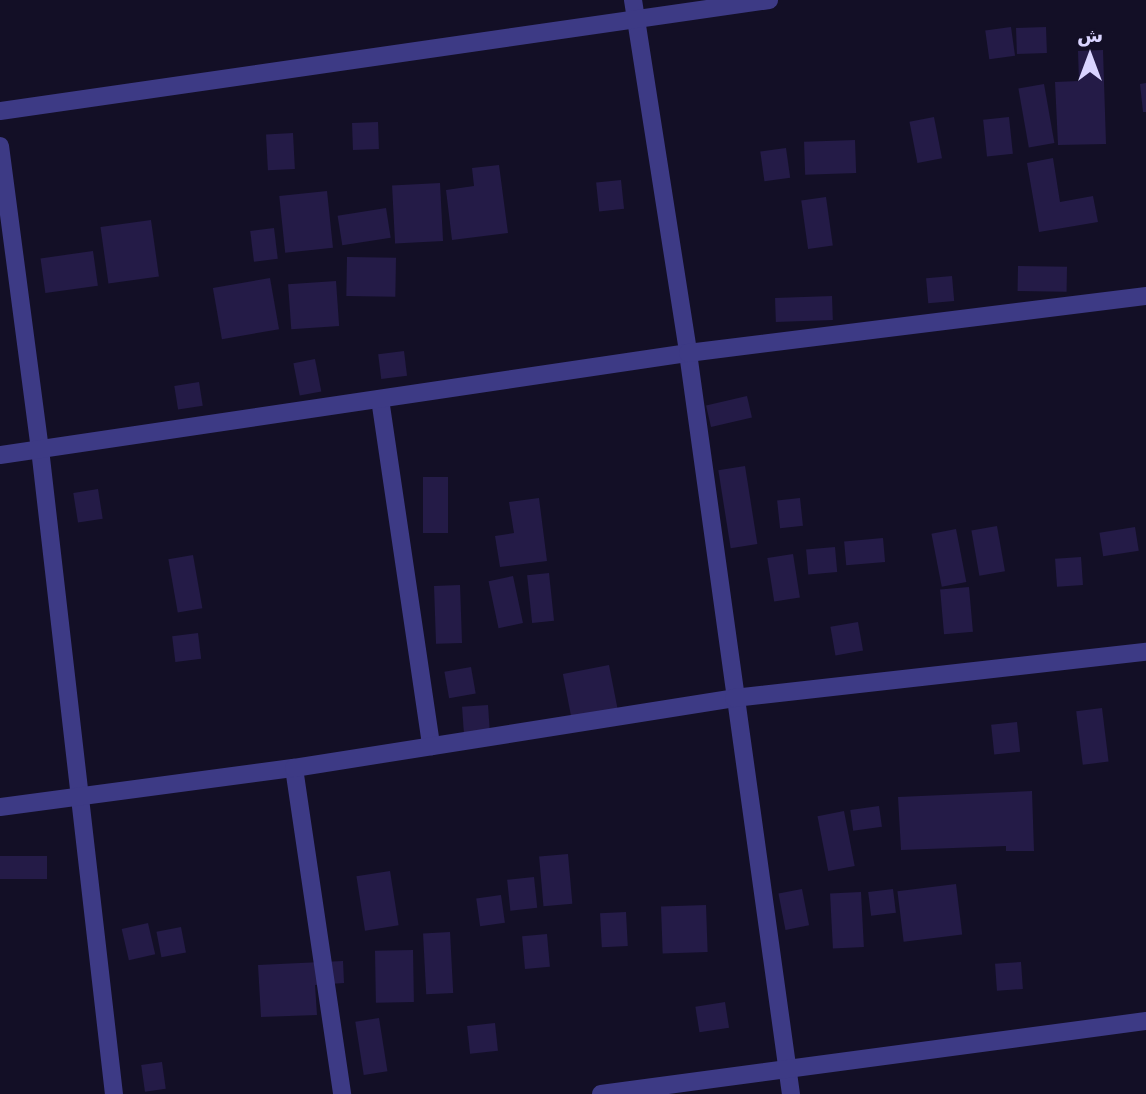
<!DOCTYPE html>
<html>
<head>
<meta charset="utf-8">
<style>
	body { margin:0 }
	#map { position:relative; width:1146px; height:1094px; overflow:hidden; background:#130f26; font-family:"DejaVu Sans",Vazirmatn,sans-serif }
	div>[style] { position:absolute }
	[style*='--x'] { left:calc(var(--x)*1px); top:calc(var(--y)*1px); width:calc(var(--w)*1px); rotate:calc(var(--a)*1deg) }
	.building>* { inset:0; background:#241b47; transform-origin:0 0 }
	.minor>* { height:18px; margin:-9px; padding:0 9px; transform-origin:9px; border-radius:9px; background:#3d3a85 }
	span { translate:-50% -50%; white-space:nowrap; text-align:center; line-height:1.15; -webkit-text-stroke:7px #130f26; paint-order:stroke }
	.north { position:absolute; left:1055px; top:21px; width:70px; height:70px; -webkit-text-stroke:5px #130f26; paint-order:stroke; rotate:0deg; font-size:19px; font-weight:700; line-height:28px; text-align:center; color:#d9d4ff }
	.north::after { content:''; display:block; margin:auto; width:24px; height:32px; background:#d9d4ff; clip-path:polygon(50% 0,100% 100%,50% 72%,0 100%) }
</style>
</head>
<body>
<div id="map">
	<div class="building">
		<i style="left:1011px;top:27px;width:29px;height:26px;rotate:82deg"></i>
		<i style="left:1046px;top:27px;width:26px;height:30px;rotate:88deg"></i>
		<i style="clip-path:polygon(1103px 50px,1106px 144px,1058px 145px,1055px 82px,1079px 81px,1078px 51px)"></i>
		<i style="clip-path:polygon(1146px 83px,1146px 112px,1143px 112px,1140px 84px)"></i>
		<i style="left:1044px;top:84px;width:60px;height:26px;rotate:80deg"></i>
		<i style="left:934px;top:117px;width:42px;height:25px;rotate:79deg"></i>
		<i style="left:1009px;top:117px;width:37px;height:26px;rotate:84deg"></i>
		<i style="left:378px;top:122px;width:27px;height:26px;rotate:88deg"></i>
		<i style="left:293px;top:133px;width:36px;height:27px;rotate:87deg"></i>
		<i style="left:855px;top:140px;width:33px;height:51px;rotate:88deg"></i>
		<i style="left:786px;top:148px;width:30px;height:26px;rotate:82deg"></i>
		<i style="clip-path:polygon(1053px 158px,1060px 202px,1093px 196px,1098px 222px,1039px 232px,1027px 163px)"></i>
		<i style="clip-path:polygon(499px 165px,508px 233px,452px 240px,446px 190px,474px 186px,472px 168px)"></i>
		<i style="left:621px;top:180px;width:29px;height:25px;rotate:84deg"></i>
		<i style="left:440px;top:183px;width:58px;height:48px;rotate:87deg"></i>
		<i style="left:327px;top:191px;width:57px;height:48px;rotate:84deg"></i>
		<i style="left:826px;top:197px;width:49px;height:25px;rotate:82deg"></i>
		<i style="left:386px;top:208px;width:30px;height:49px;rotate:81deg"></i>
		<i style="left:151px;top:220px;width:57px;height:51px;rotate:82deg"></i>
		<i style="left:274px;top:228px;width:31px;height:24px;rotate:83deg"></i>
		<i style="left:93px;top:251px;width:35px;height:53px;rotate:82deg"></i>
		<i style="left:347px;top:257px;width:49px;height:39px;rotate:1deg"></i>
		<i style="left:1018px;top:266px;width:49px;height:25px;rotate:1deg"></i>
		<i style="left:952px;top:276px;width:25px;height:26px;rotate:85deg"></i>
		<i style="left:270px;top:278px;width:52px;height:58px;rotate:80deg"></i>
		<i style="left:336px;top:281px;width:45px;height:48px;rotate:86deg"></i>
		<i style="left:832px;top:296px;width:24px;height:57px;rotate:88deg"></i>
		<i style="left:404px;top:351px;width:25px;height:26px;rotate:83deg"></i>
		<i style="left:315px;top:359px;width:33px;height:22px;rotate:79deg"></i>
		<i style="left:199px;top:382px;width:24px;height:25px;rotate:81deg"></i>
		<i style="left:747px;top:396px;width:22px;height:42px;rotate:77deg"></i>
		<i style="left:745px;top:466px;width:79px;height:27px;rotate:81deg"></i>
		<i style="left:423px;top:477px;width:25px;height:56px"></i>
		<i style="left:98px;top:489px;width:30px;height:25px;rotate:81deg"></i>
		<i style="clip-path:polygon(539px 498px,547px 561px,500px 567px,495px 536px,514px 533px,509px 502px)"></i>
		<i style="left:800px;top:498px;width:28px;height:23px;rotate:84deg"></i>
		<i style="left:997px;top:526px;width:46px;height:26px;rotate:80deg"></i>
		<i style="left:1135px;top:527px;width:24px;height:36px;rotate:81deg"></i>
		<i style="left:956px;top:529px;width:54px;height:25px;rotate:79deg"></i>
		<i style="left:883px;top:538px;width:24px;height:39px;rotate:85deg"></i>
		<i style="left:835px;top:547px;width:25px;height:29px;rotate:85deg"></i>
		<i style="left:793px;top:554px;width:44px;height:26px;rotate:81deg"></i>
		<i style="left:193px;top:555px;width:54px;height:25px;rotate:80deg"></i>
		<i style="left:1081px;top:557px;width:28px;height:26px;rotate:86deg"></i>
		<i style="left:549px;top:573px;width:48px;height:22px;rotate:84deg"></i>
		<i style="left:513px;top:576px;width:48px;height:25px;rotate:78deg"></i>
		<i style="left:460px;top:585px;width:58px;height:26px;rotate:88deg"></i>
		<i style="left:969px;top:587px;width:45px;height:29px;rotate:85deg"></i>
		<i style="left:858px;top:622px;width:29px;height:28px;rotate:80deg"></i>
		<i style="left:198px;top:633px;width:26px;height:26px;rotate:83deg"></i>
		<i style="left:609px;top:665px;width:48px;height:47px;rotate:79deg"></i>
		<i style="left:471px;top:667px;width:27px;height:27px;rotate:80deg"></i>
		<i style="left:488px;top:705px;width:30px;height:26px;rotate:86deg"></i>
		<i style="left:1102px;top:708px;width:54px;height:26px;rotate:83deg"></i>
		<i style="left:1017px;top:722px;width:30px;height:26px;rotate:84deg"></i>
		<i style="clip-path:polygon(1032px 791px,1034px 851px,1006px 851px,1006px 846px,901px 850px,898px 797px)"></i>
		<i style="left:879px;top:806px;width:21px;height:29px;rotate:82deg"></i>
		<i style="left:844px;top:811px;width:56px;height:27px;rotate:79deg"></i>
		<i style="left:568px;top:854px;width:50px;height:29px;rotate:85deg"></i>
		<i style="left:0;top:856px;width:47px;height:23px"></i>
		<i style="left:390px;top:871px;width:55px;height:34px;rotate:81deg"></i>
		<i style="left:534px;top:877px;width:31px;height:27px;rotate:84deg"></i>
		<i style="left:956px;top:884px;width:51px;height:59px;rotate:83deg"></i>
		<i style="left:802px;top:889px;width:37px;height:24px;rotate:79deg"></i>
		<i style="left:893px;top:889px;width:24px;height:25px;rotate:83deg"></i>
		<i style="left:861px;top:892px;width:55px;height:31px;rotate:87deg"></i>
		<i style="left:501px;top:895px;width:28px;height:25px;rotate:82deg"></i>
		<i style="left:706px;top:905px;width:47px;height:45px;rotate:88deg"></i>
		<i style="left:626px;top:912px;width:34px;height:26px;rotate:87deg"></i>
		<i style="left:148px;top:923px;width:32px;height:27px;rotate:77deg"></i>
		<i style="left:181px;top:927px;width:26px;height:25px;rotate:79deg"></i>
		<i style="left:450px;top:932px;width:61px;height:27px;rotate:87deg"></i>
		<i style="left:547px;top:934px;width:33px;height:25px;rotate:85deg"></i>
		<i style="left:413px;top:950px;width:52px;height:38px;rotate:89deg"></i>
		<i style="clip-path:polygon(343px 961px,344px 983px,315px 985px,317px 1015px,261px 1017px,258px 965px)"></i>
		<i style="left:1021px;top:962px;width:27px;height:26px;rotate:86deg"></i>
		<i style="left:725px;top:1002px;width:26px;height:30px;rotate:81deg"></i>
		<i style="left:379px;top:1018px;width:54px;height:24px;rotate:81deg"></i>
		<i style="left:495px;top:1023px;width:28px;height:28px;rotate:84deg"></i>
		<i style="left:162px;top:1062px;width:27px;height:21px;rotate:82deg"></i>
	</div>
	<div class="minor">
		<i style="--x:633;--y:0;--w:357;--a:81.1"></i>
		<i style="--x:688;--y:353;--w:748;--a:82.09"></i>
		<i style="--x:0;--y:111;--w:777;--a:-8.21"></i>
		<i style="--x:0;--y:146;--w:306;--a:82.5"></i>
		<i style="--x:40;--y:449;--w:649;--a:83.46"></i>
		<i style="--x:380;--y:399;--w:351;--a:81.6"></i>
		<i style="--x:0;--y:455;--w:696;--a:-8.43"></i>
		<i style="--x:688;--y:353;--w:462;--a:-7.1"></i>
		<i style="--x:294;--y:768;--w:330;--a:81.6"></i>
		<i style="--x:0;--y:807;--w:297;--a:-7.6"></i>
		<i style="--x:294;--y:768;--w:446;--a:-9"></i>
		<i style="--x:734;--y:698;--w:415;--a:-6.4"></i>
		<i style="--x:601;--y:1094;--w:550;--a:-7.63"></i>
	</div>
	<div class="north">ش</div>
</div>
</body>
</html>
